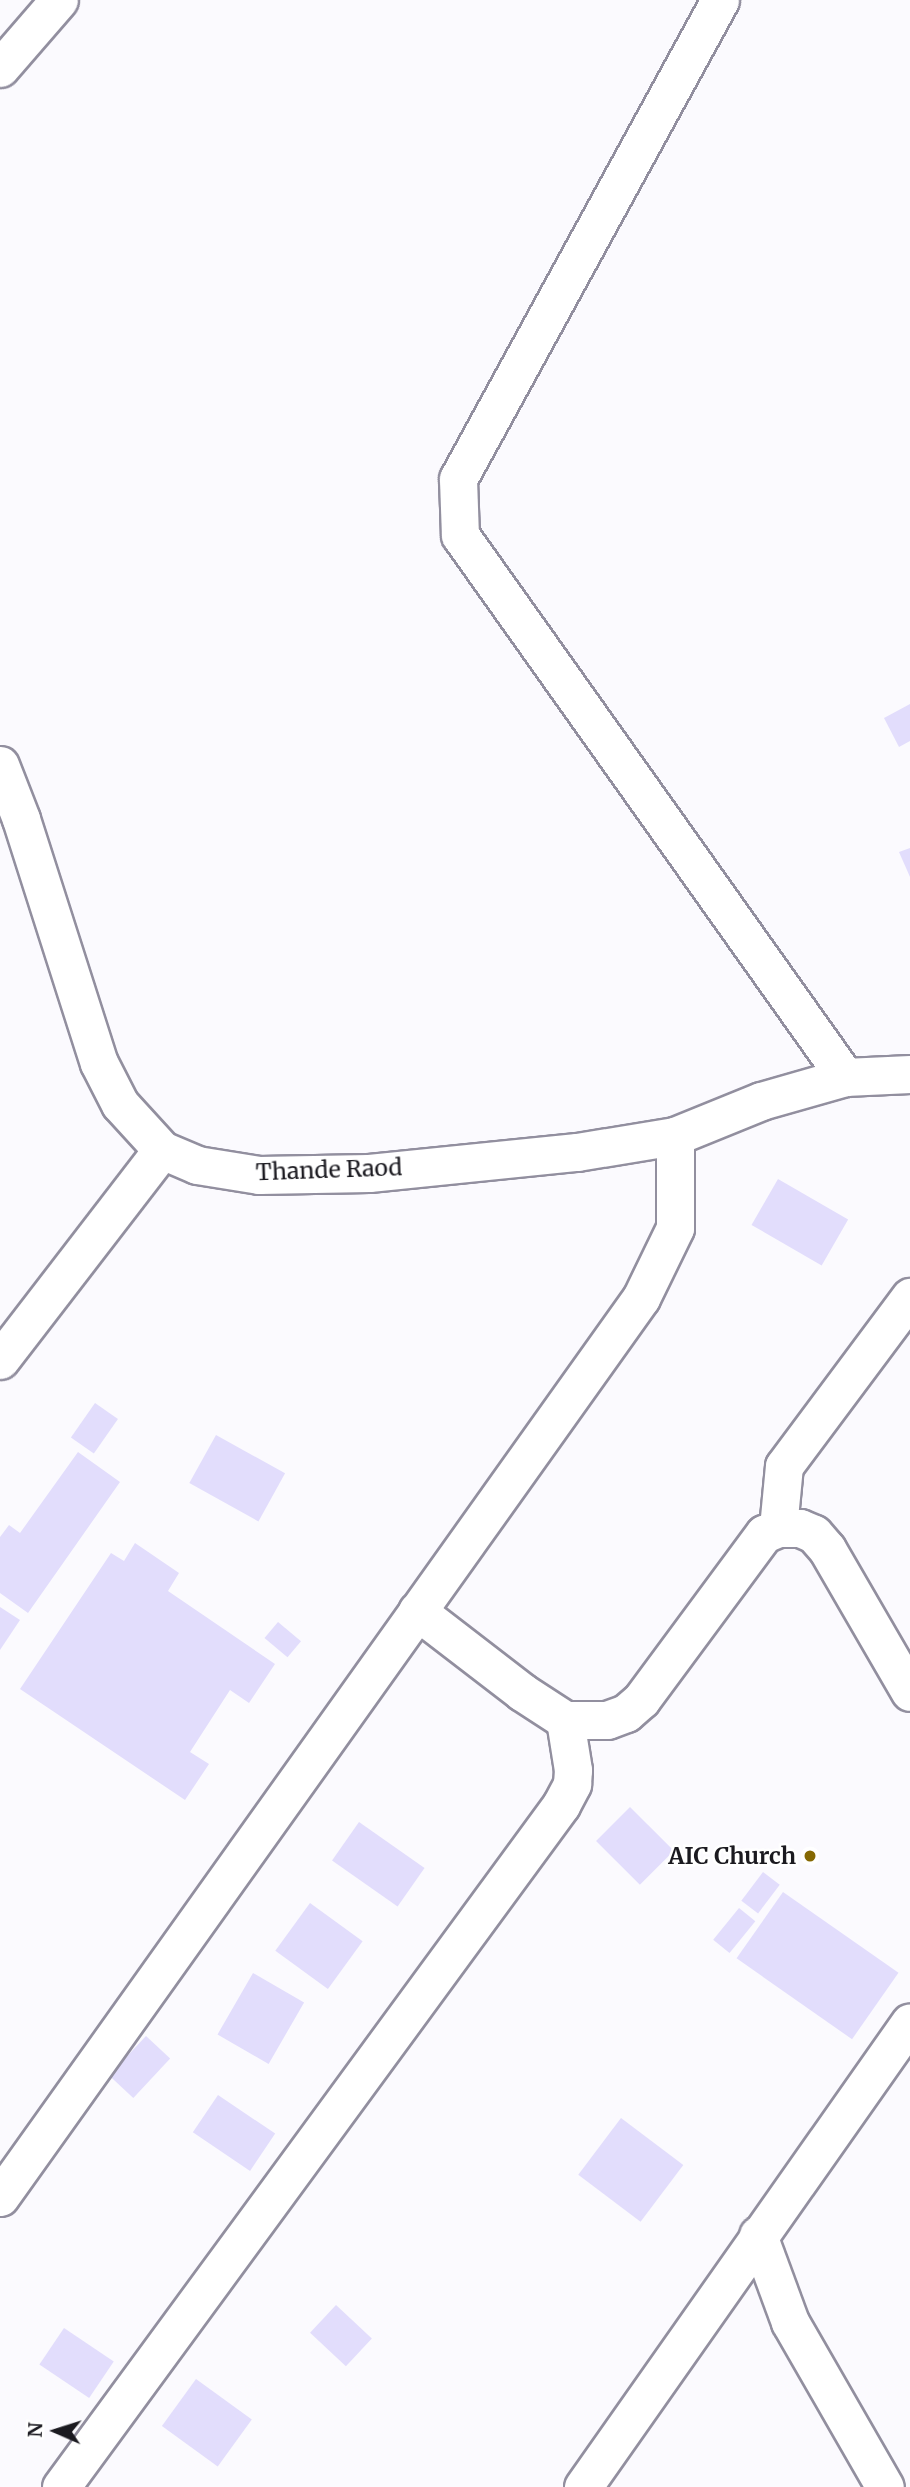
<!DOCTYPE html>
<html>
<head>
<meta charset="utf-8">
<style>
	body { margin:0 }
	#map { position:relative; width:910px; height:2487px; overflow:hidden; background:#fbfafe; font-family:Merriweather,serif }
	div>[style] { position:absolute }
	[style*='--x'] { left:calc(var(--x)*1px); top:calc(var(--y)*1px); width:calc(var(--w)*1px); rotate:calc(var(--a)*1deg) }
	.building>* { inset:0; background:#e2ddfc; transform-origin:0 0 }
	.roads { filter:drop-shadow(2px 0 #928f9f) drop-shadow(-2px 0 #928f9f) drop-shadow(0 2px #928f9f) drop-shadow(0 -2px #928f9f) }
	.street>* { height:37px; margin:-18.5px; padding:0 18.5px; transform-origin:18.5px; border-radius:18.5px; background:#fff }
	.dots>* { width:19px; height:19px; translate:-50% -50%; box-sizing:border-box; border:4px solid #fff; border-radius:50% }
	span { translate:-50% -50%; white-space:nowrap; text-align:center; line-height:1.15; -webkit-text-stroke:5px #fff; paint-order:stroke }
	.street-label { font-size:23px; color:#1b1a20 }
	.poi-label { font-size:23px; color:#1b1a20; font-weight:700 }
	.right { translate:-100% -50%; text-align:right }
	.north { position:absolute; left:21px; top:2396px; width:70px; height:70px; -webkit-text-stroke:5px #fff; paint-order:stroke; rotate:273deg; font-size:19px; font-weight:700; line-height:28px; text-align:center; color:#1b1a20 }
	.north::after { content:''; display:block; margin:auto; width:24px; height:32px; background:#1b1a20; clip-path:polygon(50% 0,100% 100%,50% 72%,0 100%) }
</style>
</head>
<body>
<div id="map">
	<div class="building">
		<i style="clip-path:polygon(910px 704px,910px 741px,899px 747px,884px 718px)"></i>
		<i style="clip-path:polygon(910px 848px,910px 877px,899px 852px)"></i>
		<i style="left:778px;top:1179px;width:81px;height:53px;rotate:30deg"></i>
		<i style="left:95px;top:1403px;width:28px;height:42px;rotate:35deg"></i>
		<i style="left:216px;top:1435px;width:79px;height:55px;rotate:29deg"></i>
		<i style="clip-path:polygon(78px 1452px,120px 1482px,28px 1613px,0 1593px,0 1537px,9px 1525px,20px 1533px)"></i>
		<i style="clip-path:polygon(135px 1543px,179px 1573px,168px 1591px,275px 1664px,249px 1703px,230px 1690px,190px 1752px,209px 1764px,185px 1800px,20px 1689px,111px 1553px,124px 1561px)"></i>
		<i style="clip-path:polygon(0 1607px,20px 1620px,0 1650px)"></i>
		<i style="left:278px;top:1622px;width:30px;height:21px;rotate:40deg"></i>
		<i style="left:630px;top:1807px;width:62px;height:48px;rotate:45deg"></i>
		<i style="left:359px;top:1822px;width:80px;height:47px;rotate:35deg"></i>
		<i style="left:763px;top:1872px;width:21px;height:36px;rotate:37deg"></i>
		<i style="left:783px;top:1892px;width:141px;height:81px;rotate:35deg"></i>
		<i style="left:310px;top:1903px;width:65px;height:59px;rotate:36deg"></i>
		<i style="left:739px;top:1908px;width:21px;height:41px;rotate:39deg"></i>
		<i style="left:253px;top:1973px;width:59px;height:71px;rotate:30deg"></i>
		<i style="left:146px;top:2036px;width:33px;height:54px;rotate:43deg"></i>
		<i style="left:218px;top:2095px;width:69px;height:45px;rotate:34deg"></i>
		<i style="left:621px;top:2118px;width:78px;height:71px;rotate:37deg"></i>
		<i style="left:336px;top:2305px;width:49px;height:38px;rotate:43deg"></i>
		<i style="left:64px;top:2328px;width:60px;height:44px;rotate:34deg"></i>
		<i style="left:196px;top:2379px;width:69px;height:58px;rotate:36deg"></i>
	</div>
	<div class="roads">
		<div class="street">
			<i style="--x:720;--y:0;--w:546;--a:118.68"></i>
			<i style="--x:458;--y:479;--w:56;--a:88"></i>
			<i style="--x:460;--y:535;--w:665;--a:54.61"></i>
			<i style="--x:0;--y:68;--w:90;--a:-49.1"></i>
			<i style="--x:0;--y:765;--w:58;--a:68.7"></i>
			<i style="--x:21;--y:819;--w:256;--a:72.3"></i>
			<i style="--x:99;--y:1063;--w:46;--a:62.9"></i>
			<i style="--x:120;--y:1104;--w:62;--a:47.6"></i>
			<i style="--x:162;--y:1150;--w:38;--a:23"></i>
			<i style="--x:197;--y:1165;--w:63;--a:9.2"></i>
			<i style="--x:259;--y:1175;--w:110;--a:-1"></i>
			<i style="--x:369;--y:1173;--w:209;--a:-5.8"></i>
			<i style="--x:577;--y:1152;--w:99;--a:-9.3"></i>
			<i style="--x:675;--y:1136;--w:93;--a:-22.1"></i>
			<i style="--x:761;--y:1101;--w:87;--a:-15.9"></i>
			<i style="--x:845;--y:1077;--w:65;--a:-2.6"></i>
			<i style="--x:0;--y:1360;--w:265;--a:-52.4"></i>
			<i style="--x:778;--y:1528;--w:62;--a:-84.5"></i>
			<i style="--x:784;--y:1466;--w:211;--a:-53.3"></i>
			<i style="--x:417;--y:1611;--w:133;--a:37.6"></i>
			<i style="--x:522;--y:1692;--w:51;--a:33.1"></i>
			<i style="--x:565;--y:1720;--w:42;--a:0"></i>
			<i style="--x:607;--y:1720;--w:20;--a:-20"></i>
			<i style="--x:626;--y:1713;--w:20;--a:-41"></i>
			<i style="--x:641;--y:1700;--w:207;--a:-53.5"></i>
			<i style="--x:764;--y:1534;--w:15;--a:-23"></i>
			<i style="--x:778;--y:1528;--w:22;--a:0"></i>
			<i style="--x:800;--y:1528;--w:15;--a:23"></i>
			<i style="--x:814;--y:1534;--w:20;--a:49"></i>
			<i style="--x:827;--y:1549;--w:165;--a:59.9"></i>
			<i style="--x:0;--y:2197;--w:1104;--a:-54.51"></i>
			<i style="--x:641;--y:1298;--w:78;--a:-64.1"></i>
			<i style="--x:675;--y:1228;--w:92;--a:-90"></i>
			<i style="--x:758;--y:2235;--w:93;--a:69.8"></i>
			<i style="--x:790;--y:2322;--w:190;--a:60.1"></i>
			<i style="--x:61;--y:2487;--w:846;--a:-53.75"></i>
			<i style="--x:561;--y:1805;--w:24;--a:-62"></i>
			<i style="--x:572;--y:1784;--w:14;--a:-86"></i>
			<i style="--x:573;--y:1770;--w:51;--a:-99.1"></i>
			<i style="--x:583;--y:2487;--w:568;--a:-54.88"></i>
		</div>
	</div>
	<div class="dots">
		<i style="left:810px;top:1856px;background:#856802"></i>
	</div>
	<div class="street-label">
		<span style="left:329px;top:1170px;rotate:-2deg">Thande Raod</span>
	</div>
	<div class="poi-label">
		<span class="right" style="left:796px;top:1856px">AIC Church</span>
	</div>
	<div class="north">N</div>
</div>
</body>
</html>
